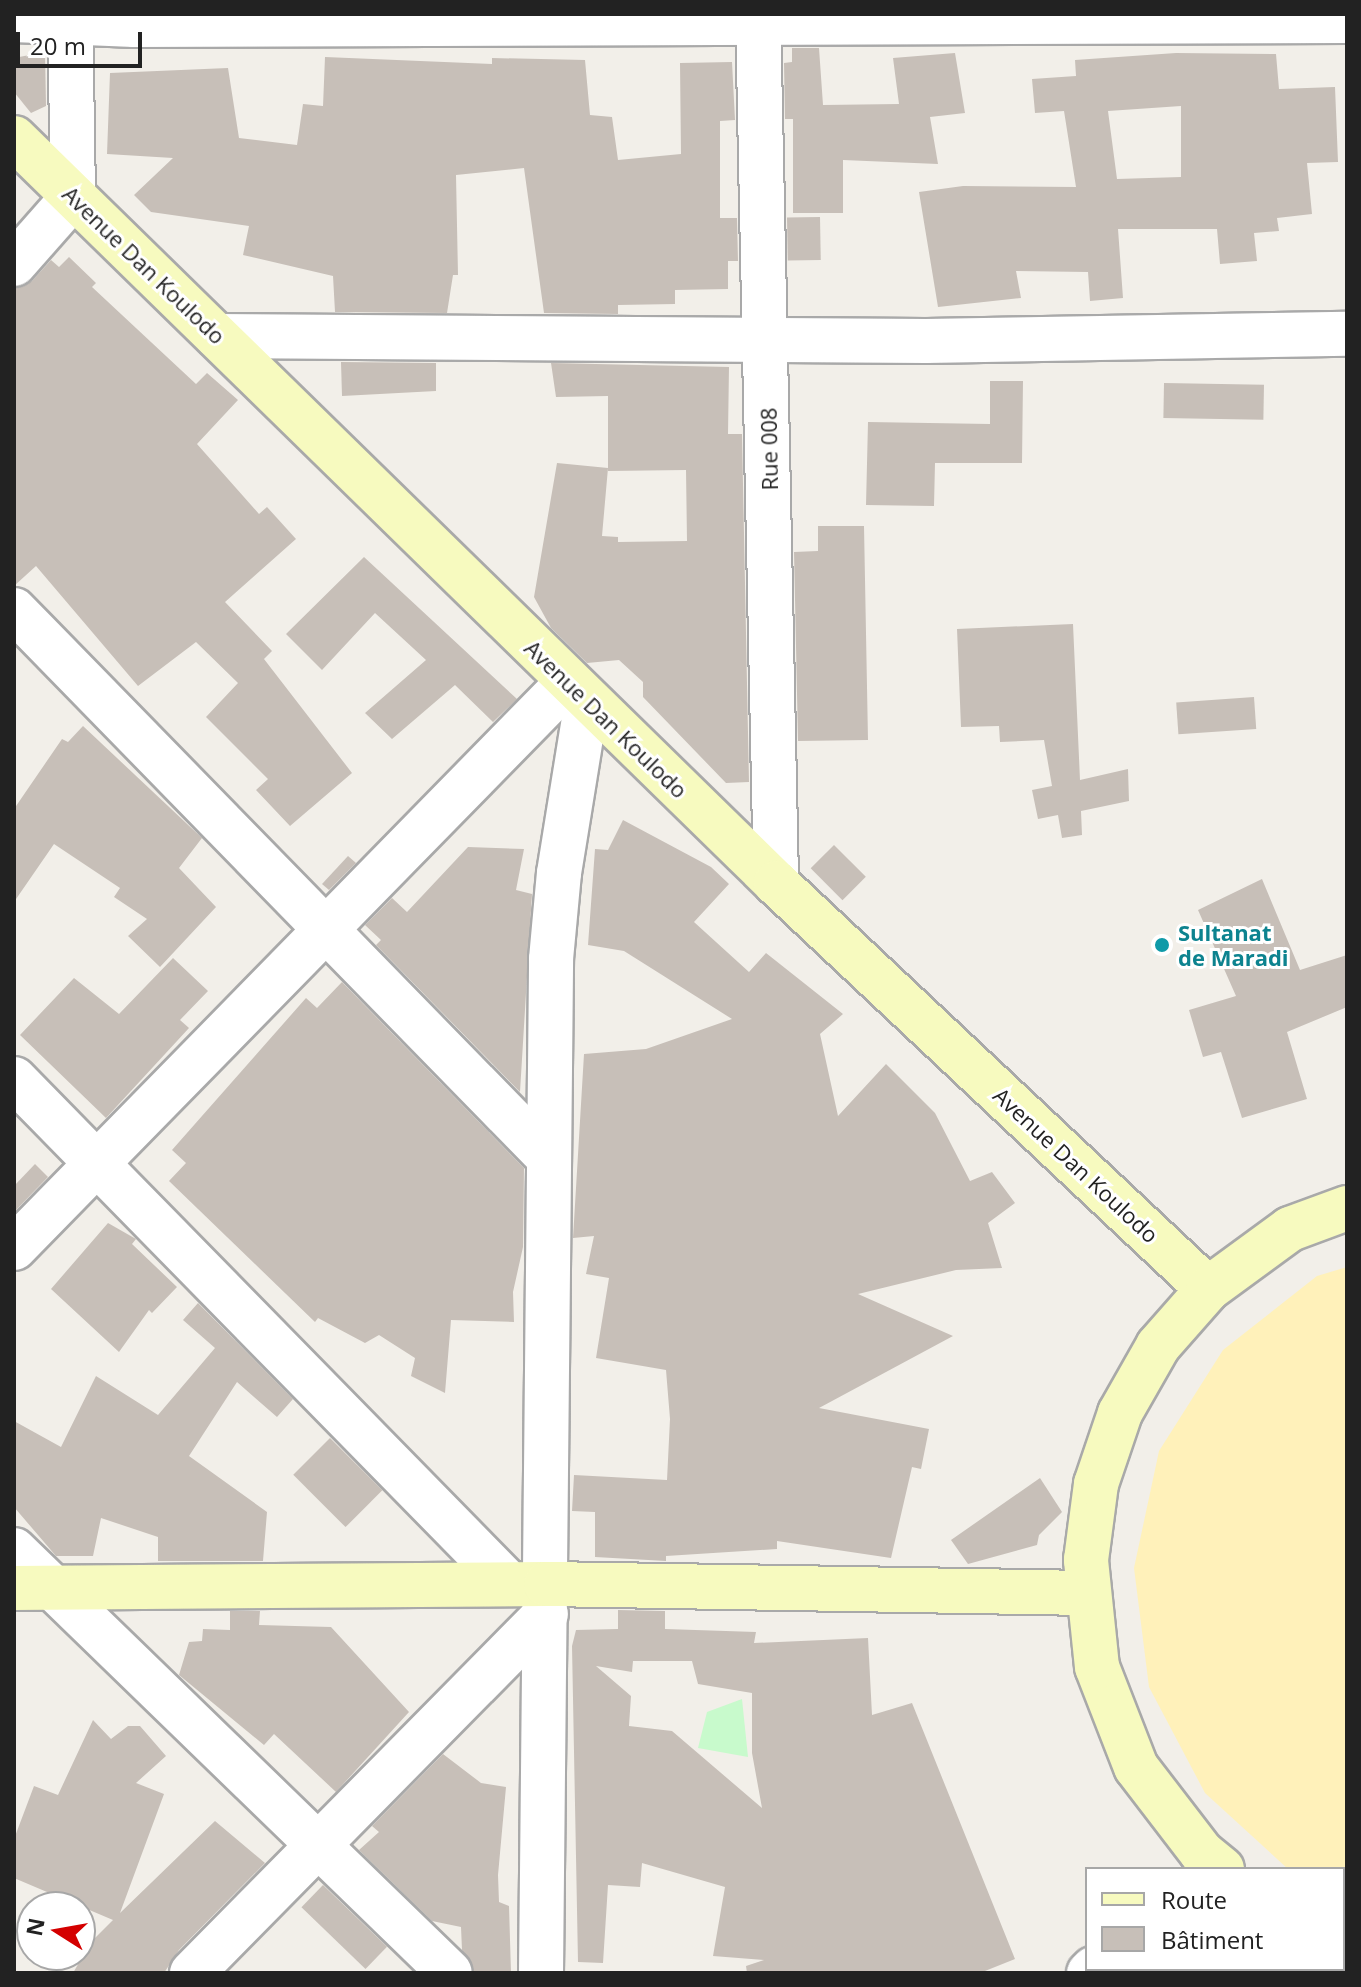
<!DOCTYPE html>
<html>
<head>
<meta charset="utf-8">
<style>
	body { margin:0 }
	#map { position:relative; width:1361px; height:1987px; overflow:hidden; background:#f2efe9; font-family:"Open Sans",sans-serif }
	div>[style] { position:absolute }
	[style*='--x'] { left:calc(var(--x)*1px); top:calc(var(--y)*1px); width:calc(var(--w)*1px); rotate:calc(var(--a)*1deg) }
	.sand>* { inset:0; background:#fff1ba }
	.park>* { inset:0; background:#c8facc }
	.building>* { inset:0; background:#c7bfb8; transform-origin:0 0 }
	.roads { filter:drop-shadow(2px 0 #a9a9a9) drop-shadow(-2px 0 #a9a9a9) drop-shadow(0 2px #a9a9a9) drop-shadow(0 -2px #a9a9a9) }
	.street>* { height:44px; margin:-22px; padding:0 22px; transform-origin:22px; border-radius:22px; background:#fff }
	.secondary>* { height:44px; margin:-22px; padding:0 22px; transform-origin:22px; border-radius:22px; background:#f7fabf }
	.dots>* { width:22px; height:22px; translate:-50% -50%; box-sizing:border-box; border:4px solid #fff; border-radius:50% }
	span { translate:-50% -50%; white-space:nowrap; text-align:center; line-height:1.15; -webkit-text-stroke:6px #fff; paint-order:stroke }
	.street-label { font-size:22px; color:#222 }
	.culture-label { font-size:22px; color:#0d838f; font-weight:700 }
	.left { translate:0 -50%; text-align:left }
	.frame { position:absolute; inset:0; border:16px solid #222; pointer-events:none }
	.legend { position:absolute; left:1085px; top:1867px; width:260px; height:104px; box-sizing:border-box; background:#fff; border:2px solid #a7a7a7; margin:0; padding:10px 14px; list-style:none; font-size:24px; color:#222 }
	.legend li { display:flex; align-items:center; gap:16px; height:40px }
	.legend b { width:40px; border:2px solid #a7a7a7 }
	.north { position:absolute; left:16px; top:1891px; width:80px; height:80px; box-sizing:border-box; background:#fff; border:2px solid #a7a7a7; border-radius:50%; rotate:281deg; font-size:22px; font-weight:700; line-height:32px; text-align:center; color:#222 }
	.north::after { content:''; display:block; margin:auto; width:28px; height:36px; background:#d40000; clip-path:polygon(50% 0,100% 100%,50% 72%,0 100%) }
	.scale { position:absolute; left:16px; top:32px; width:126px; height:36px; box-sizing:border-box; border:4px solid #222; border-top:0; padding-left:10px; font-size:24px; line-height:28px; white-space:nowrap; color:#222; -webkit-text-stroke:6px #fff; paint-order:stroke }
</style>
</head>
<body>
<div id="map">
	<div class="sand">
		<i style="clip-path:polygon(1347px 1267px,1347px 1897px,1343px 1869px,1288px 1869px,1205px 1793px,1149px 1687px,1134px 1568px,1159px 1451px,1223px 1350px,1317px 1276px)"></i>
	</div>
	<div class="park">
		<i style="clip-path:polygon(742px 1699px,748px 1757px,698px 1748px,707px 1712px)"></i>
	</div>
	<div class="building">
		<i style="clip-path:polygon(792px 48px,819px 48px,823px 105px,899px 104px,893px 58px,955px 53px,965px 113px,930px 117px,938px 164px,843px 160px,843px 213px,793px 213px,793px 119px,785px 119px,784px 63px,792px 62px)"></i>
		<i style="clip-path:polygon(45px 52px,46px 106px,31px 113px,14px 92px,14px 58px)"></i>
		<i style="clip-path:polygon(evenodd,1176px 53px,1276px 54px,1279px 89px,1335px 87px,1338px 162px,1307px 163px,1312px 214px,1277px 218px,1279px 231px,1254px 233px,1257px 261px,1220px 264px,1217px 229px,1118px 229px,1123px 298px,1090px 301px,1088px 272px,1016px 271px,1021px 298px,938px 307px,919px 192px,963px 186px,1076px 187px,1064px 111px,1035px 113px,1032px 79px,1076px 76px,1075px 60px,1176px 53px,1181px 106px,1181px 177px,1117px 179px,1108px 111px,1181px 106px)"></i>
		<i style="clip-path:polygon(325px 57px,492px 64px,492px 58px,585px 60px,590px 115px,612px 117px,618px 160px,681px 154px,680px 63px,732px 62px,735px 120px,720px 121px,720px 218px,737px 218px,738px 261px,728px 261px,728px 289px,675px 290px,675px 304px,618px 305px,618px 314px,544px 313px,524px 168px,456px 175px,458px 275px,453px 275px,447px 313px,335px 312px,333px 276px,243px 255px,249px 226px,151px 212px,134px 195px,173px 158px,107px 154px,110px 73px,228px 68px,239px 138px,297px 145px,303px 104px,323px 106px)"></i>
		<i style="left:820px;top:217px;width:43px;height:33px;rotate:89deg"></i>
		<i style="clip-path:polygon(69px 257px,96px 283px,92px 287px,196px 384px,207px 373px,238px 400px,197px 444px,259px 514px,267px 507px,296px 539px,225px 602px,272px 651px,264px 659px,352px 773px,290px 826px,256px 790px,268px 779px,206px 717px,238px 683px,196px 642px,138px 686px,36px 566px,14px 586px,14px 288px,32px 281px,51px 260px,59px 267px)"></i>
		<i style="clip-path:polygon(341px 362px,436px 363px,436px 391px,342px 396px)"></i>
		<i style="clip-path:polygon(551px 363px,729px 367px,728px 434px,742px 434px,749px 782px,726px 783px,643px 697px,643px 682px,619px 660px,587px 663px,551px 628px,534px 597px,557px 463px,608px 468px,602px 536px,618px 537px,618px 542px,687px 541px,686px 470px,608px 471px,608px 396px,556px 397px)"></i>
		<i style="clip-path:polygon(990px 381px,1023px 381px,1022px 463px,935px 463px,934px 506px,866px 505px,868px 422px,990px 424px)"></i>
		<i style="left:1164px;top:383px;width:100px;height:35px;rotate:1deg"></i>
		<i style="clip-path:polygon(818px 526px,864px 526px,868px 740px,798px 741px,794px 552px,818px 551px)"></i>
		<i style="clip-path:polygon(364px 557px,517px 699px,493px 722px,455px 685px,392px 739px,365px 713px,426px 660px,375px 613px,322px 670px,286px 634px)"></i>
		<i style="clip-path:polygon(1073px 624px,1080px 780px,1128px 769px,1129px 801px,1081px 811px,1082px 835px,1062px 838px,1058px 815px,1038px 819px,1032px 790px,1052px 786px,1044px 740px,1000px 742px,999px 726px,961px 727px,957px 629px)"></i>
		<i style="left:1254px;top:697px;width:32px;height:78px;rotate:86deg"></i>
		<i style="clip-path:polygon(83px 726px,202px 838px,179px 868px,216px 907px,160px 967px,128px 936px,147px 919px,114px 897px,120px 888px,54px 844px,14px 902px,14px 809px,62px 739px,68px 742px)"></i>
		<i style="clip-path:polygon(623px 820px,711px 867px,729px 884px,694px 922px,749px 972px,766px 953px,843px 1014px,820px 1034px,838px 1116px,886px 1064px,935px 1113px,970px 1181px,992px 1172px,1015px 1203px,988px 1223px,1002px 1268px,956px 1270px,858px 1294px,953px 1336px,819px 1408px,929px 1429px,921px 1469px,912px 1467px,891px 1558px,777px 1541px,777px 1549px,666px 1556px,666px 1561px,595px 1557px,595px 1512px,572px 1511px,574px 1475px,667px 1480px,670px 1419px,666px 1370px,596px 1358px,609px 1278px,586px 1274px,594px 1236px,573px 1238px,584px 1054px,646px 1049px,732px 1019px,624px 951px,588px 945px,595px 849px,608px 850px)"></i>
		<i style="left:834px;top:845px;width:45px;height:33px;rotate:45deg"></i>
		<i style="clip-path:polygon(468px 847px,524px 849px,516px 890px,532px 894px,520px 1092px,376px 945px,381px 940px,365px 925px,392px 898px,407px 912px)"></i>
		<i style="clip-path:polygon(348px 856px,356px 863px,329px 890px,322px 884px)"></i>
		<i style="clip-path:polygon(1262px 879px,1300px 970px,1347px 955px,1347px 1007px,1287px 1032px,1307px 1099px,1242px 1118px,1221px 1052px,1203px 1057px,1189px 1010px,1236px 996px,1198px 910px)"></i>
		<i style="clip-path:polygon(173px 958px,208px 991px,180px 1020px,189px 1028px,106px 1118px,20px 1035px,74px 978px,119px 1014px)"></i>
		<i style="clip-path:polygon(342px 982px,524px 1168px,523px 1247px,513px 1292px,514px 1322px,451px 1320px,445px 1393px,411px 1376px,415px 1358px,379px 1335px,365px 1343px,318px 1318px,315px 1322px,169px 1181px,186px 1163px,172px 1150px,306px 998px,317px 1008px)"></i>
		<i style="clip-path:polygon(35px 1164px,48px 1177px,14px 1212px,14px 1186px)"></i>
		<i style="clip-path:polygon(108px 1223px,136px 1239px,132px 1244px,177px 1287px,152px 1313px,149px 1310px,119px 1352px,51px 1289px)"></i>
		<i style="clip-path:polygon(198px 1303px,293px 1399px,277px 1417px,237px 1382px,189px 1456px,267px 1512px,263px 1561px,158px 1561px,158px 1537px,101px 1518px,93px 1556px,56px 1556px,14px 1507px,14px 1421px,61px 1447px,96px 1376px,158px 1415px,215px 1348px,183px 1320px)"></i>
		<i style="left:330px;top:1438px;width:74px;height:52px;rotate:45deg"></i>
		<i style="clip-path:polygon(1040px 1478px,1062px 1512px,1039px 1535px,1037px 1545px,968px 1564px,951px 1540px)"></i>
		<i style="clip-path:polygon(evenodd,618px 1610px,665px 1611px,665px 1629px,756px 1632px,754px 1643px,868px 1638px,872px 1715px,912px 1703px,1015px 1959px,980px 1973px,747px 1973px,746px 1966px,764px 1960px,713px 1956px,725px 1887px,642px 1863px,640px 1887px,608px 1885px,603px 1963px,578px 1962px,572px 1646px,576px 1630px,618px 1629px,618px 1610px,633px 1661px,692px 1661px,698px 1684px,752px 1693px,752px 1753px,762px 1808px,672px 1731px,629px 1726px,631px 1696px,596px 1666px,632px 1672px,633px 1661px)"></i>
		<i style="clip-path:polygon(230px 1611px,260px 1611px,259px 1625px,331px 1627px,409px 1712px,336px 1792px,274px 1734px,264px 1745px,179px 1675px,189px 1642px,202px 1641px,203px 1629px,230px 1630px)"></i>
		<i style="clip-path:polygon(93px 1720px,111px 1739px,128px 1726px,140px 1726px,166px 1756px,136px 1783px,164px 1794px,120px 1913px,215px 1821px,265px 1863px,179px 1950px,164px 1973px,73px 1973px,91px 1942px,113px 1920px,14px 1878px,14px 1839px,34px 1786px,58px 1795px)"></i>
		<i style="clip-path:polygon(443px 1754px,481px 1783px,506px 1787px,498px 1875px,499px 1902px,509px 1906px,511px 1973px,474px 1973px,462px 1950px,461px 1927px,432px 1921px,359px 1850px,379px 1832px,372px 1826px)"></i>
		<i style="left:323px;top:1885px;width:89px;height:31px;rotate:44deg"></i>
	</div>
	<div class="roads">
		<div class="street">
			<i style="--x:758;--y:14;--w:869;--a:88.81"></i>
			<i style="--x:14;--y:20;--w:120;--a:2.4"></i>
			<i style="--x:134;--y:25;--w:1213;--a:-0.19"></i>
			<i style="--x:14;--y:264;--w:89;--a:-48.6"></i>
			<i style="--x:73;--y:197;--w:183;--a:-90.9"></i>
			<i style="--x:217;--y:336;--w:709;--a:0.4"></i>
			<i style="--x:926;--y:341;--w:421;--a:-1"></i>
			<i style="--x:14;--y:610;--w:763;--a:45.69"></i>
			<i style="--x:14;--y:1079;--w:707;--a:45.57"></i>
			<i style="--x:14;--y:1248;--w:792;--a:-45.61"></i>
			<i style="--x:14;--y:1550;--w:607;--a:44.13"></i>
			<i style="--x:192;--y:1973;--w:504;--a:-45.4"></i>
			<i style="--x:541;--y:1973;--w:1014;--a:-89.43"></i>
			<i style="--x:551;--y:959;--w:86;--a:-84.7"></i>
			<i style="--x:559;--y:873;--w:175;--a:-80.8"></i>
			<i style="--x:1089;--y:1973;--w:6;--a:-45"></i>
			<i style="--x:1337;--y:1973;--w:4;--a:-63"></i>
		</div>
		<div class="secondary">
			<i style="--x:14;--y:138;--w:1066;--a:44.35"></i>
			<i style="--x:776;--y:883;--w:593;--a:43.22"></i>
			<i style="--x:14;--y:1588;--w:532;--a:-0.43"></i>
			<i style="--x:546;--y:1584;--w:541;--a:0.95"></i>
			<i style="--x:1222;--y:1869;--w:26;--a:-141"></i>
			<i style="--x:1202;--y:1853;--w:108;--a:-127.5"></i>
			<i style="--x:1136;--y:1767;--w:107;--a:-111.3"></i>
			<i style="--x:1097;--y:1667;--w:108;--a:-95.9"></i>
			<i style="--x:1086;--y:1560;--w:77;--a:-82.5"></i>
			<i style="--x:1096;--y:1484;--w:75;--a:-71.3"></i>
			<i style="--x:1120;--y:1413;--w:77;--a:-60.4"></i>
			<i style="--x:1158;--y:1346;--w:76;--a:-48.7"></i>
			<i style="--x:1208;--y:1289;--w:102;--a:-36.2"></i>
			<i style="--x:1290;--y:1229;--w:61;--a:-20.2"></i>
			<i style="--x:1343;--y:1940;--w:4;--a:14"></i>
		</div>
	</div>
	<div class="dots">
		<i style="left:1162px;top:945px;background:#0f9aa8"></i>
	</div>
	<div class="street-label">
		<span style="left:144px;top:265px;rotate:44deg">Avenue Dan Koulodo</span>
		<span style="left:769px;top:449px;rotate:-91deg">Rue 008</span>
		<span style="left:606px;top:719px;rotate:44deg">Avenue Dan Koulodo</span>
		<span style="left:1076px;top:1165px;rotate:43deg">Avenue Dan Koulodo</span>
	</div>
	<div class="culture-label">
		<span class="left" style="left:1178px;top:945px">Sultanat<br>de Maradi</span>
	</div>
	<div class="frame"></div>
	<ul class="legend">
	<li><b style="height:10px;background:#f7fabf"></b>Route</li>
	<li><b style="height:22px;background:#c7bfb8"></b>Bâtiment</li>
	</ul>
	<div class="north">N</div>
	<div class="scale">20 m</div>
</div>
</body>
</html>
